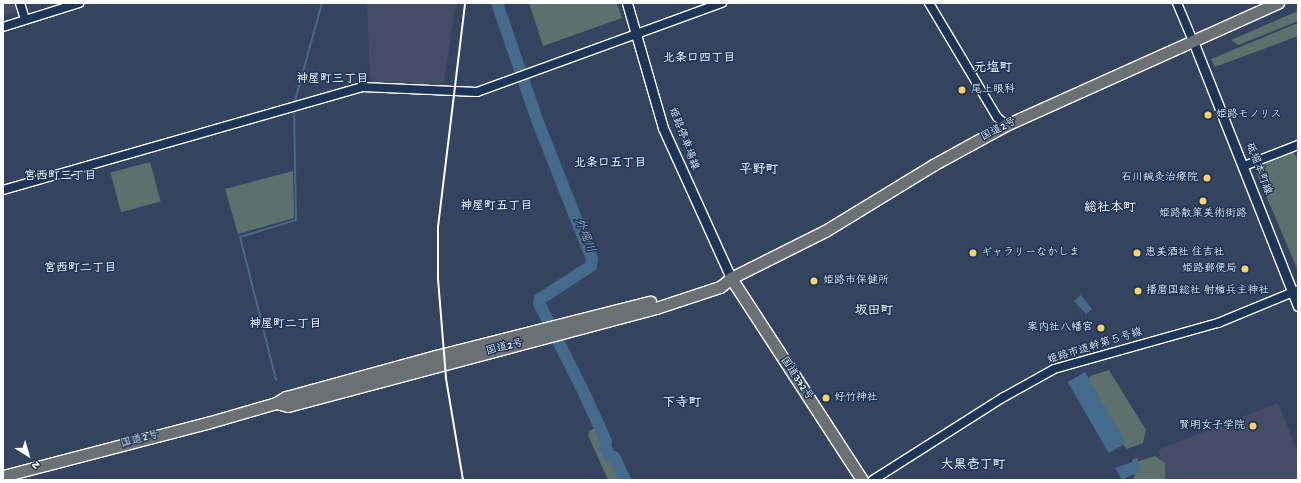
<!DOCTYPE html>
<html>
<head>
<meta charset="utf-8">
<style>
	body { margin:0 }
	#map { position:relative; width:1301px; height:483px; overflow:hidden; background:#34435f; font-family:"Gochi Hand","Klee One",sans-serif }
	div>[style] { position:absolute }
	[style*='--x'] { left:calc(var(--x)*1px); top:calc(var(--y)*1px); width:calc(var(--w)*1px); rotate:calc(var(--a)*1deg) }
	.built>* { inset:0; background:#444d65 }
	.green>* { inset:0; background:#5c706c; transform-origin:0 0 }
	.water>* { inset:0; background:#446b8b; transform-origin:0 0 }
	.stream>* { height:2px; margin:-1px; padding:0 1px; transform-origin:1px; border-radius:1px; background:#446b8b }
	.river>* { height:12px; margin:-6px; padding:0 6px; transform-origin:6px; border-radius:6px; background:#446b8b }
	.roads { filter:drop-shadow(1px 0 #fff) drop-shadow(-1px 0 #fff) drop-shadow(0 1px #fff) drop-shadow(0 -1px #fff) }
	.tertiary>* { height:8px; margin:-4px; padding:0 4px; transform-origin:4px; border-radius:4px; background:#1d3557 }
	.secondary>* { height:9px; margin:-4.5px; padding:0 4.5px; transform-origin:4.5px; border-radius:4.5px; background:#1d3557 }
	.trunk>* { height:11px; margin:-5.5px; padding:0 5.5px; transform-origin:5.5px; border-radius:5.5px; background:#6a7074 }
	.rail>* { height:2px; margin:-1px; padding:0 1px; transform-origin:1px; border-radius:1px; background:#fff }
	.dots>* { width:11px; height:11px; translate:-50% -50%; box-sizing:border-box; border:2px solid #1d3557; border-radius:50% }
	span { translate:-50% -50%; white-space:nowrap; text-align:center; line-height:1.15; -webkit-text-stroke:3px #1d3557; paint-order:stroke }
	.poi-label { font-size:11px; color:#fff }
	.left { translate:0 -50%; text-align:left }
	.right { translate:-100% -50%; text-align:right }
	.street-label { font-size:11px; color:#fff }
	.neighbourhood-label { font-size:12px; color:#fff; font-weight:700 }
	.water-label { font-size:12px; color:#b4c4d1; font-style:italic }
	.quarter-label { font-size:13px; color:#fff; font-weight:700 }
	.frame { position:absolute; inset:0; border:4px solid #fff; pointer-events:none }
	.north { position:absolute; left:8px; top:435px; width:40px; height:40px; -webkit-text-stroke:3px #1d3557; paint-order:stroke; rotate:143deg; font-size:11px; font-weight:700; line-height:16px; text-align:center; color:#fff }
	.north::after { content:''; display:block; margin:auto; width:14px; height:18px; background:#fff; clip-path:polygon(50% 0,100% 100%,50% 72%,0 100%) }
</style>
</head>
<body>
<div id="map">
	<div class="built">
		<i style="clip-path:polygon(3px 3px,14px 3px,16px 9px,13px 13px,3px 16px)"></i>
		<i style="clip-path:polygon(367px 3px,456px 3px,444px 82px,441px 85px,373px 81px,370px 78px)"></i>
		<i style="clip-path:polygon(1278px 403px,1298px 453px,1298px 480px,1140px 480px,1164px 468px,1158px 450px)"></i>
	</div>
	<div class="green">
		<i style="clip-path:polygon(529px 3px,617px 3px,622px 18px,543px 46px)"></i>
		<i style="clip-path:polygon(1298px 11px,1298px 21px,1238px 45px,1231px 40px)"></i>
		<i style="clip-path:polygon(1298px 23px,1298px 36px,1215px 67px,1211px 59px)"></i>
		<i style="clip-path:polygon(1293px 152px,1298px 159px,1298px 271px,1257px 174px,1261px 165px)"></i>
		<i style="left:150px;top:162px;width:41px;height:41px;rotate:75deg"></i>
		<i style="clip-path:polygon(293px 171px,294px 218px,238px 234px,225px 189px)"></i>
		<i style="clip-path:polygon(1109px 370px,1146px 430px,1143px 443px,1127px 449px,1120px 441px,1086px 384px,1090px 376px)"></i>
		<i style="clip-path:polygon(601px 425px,628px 480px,608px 480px,588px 435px,589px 431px)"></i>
		<i style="clip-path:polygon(1155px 456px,1165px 463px,1165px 480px,1133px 480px,1137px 468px,1136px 462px)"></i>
	</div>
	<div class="water">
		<i style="clip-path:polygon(1081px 295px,1092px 309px,1086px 314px,1074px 301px)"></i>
		<i style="left:1085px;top:372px;width:82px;height:20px;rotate:60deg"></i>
		<i style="clip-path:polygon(1137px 458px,1142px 470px,1122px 480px,1115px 468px,1132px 462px,1133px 459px)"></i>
	</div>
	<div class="stream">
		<i style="--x:294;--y:104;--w:105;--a:-74.5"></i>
		<i style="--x:276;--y:380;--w:147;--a:-104.1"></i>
		<i style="--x:240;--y:237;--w:59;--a:-16.9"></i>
		<i style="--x:296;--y:220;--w:112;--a:-91"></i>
	</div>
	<div class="river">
		<i style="--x:497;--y:3;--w:124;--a:71.1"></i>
		<i style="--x:537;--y:120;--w:149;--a:68.4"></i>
		<i style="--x:592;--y:259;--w:7;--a:98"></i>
		<i style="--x:591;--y:266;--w:61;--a:147.1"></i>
		<i style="--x:540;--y:299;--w:4;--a:104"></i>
		<i style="--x:539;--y:303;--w:103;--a:63.4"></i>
		<i style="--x:585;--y:395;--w:51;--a:65.5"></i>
		<i style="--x:606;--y:441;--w:6;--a:99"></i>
		<i style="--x:605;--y:447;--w:10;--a:61"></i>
		<i style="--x:610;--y:456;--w:4;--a:14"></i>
		<i style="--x:614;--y:457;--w:25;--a:64"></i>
	</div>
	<div class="roads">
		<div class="tertiary">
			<i style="--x:20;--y:3;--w:17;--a:73"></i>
			<i style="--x:929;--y:3;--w:133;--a:59.2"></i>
			<i style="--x:997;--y:117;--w:12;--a:42"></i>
			<i style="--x:1177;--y:3;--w:41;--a:67.2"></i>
			<i style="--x:3;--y:27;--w:80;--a:-17.5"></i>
			<i style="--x:1244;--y:166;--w:58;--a:-21.3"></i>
			<i style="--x:3;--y:190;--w:373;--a:-16"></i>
			<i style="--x:362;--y:87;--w:115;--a:2.5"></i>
			<i style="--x:477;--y:92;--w:261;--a:-20"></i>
			<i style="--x:873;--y:480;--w:155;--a:-32.4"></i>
			<i style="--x:1004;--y:397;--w:57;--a:-29.2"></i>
			<i style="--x:1054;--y:369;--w:170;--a:-15.7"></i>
			<i style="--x:1218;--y:323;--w:87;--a:-22.4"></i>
		</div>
		<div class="secondary">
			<i style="--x:627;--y:3;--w:130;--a:73.9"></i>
			<i style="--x:663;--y:128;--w:165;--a:65.6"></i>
			<i style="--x:1193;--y:41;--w:285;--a:68.4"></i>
		</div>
		<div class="trunk">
			<i style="--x:731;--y:278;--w:241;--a:57"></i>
			<i style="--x:276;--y:403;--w:12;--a:14"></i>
			<i style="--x:288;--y:406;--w:381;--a:-14.9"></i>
			<i style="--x:656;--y:308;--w:67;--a:-18.2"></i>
			<i style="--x:720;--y:287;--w:14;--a:-39"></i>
			<i style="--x:731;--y:278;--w:105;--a:-26.6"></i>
			<i style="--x:825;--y:231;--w:127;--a:-31.4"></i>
			<i style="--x:933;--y:165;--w:83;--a:-28.7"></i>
			<i style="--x:1006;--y:125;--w:298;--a:-24.2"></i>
			<i style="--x:3;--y:476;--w:211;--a:-14.6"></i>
			<i style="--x:207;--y:423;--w:72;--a:-16.2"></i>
			<i style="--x:276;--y:403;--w:12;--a:-31"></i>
			<i style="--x:286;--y:397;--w:156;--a:-15.3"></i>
			<i style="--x:436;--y:356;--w:221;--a:-14.2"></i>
		</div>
	</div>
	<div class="rail">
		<i style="--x:463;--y:480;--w:103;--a:-99.5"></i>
		<i style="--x:446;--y:378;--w:100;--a:-94.6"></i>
		<i style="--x:438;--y:278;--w:51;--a:-90"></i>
		<i style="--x:438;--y:227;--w:226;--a:-83.1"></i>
	</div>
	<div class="dots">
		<i style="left:962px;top:90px;background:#ffd166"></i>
		<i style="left:1208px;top:115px;background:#ffd166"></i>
		<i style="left:1207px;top:178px;background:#ffd166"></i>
		<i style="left:1203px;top:201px;background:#ffd166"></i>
		<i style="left:973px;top:253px;background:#ffd166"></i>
		<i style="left:1137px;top:253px;background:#ffd166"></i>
		<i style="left:1245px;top:269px;background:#ffd166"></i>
		<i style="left:814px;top:281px;background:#ffd166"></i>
		<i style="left:1138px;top:291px;background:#ffd166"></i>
		<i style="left:1101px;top:328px;background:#ffd166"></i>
		<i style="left:826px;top:398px;background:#ffd166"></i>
		<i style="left:1253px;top:426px;background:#ffd166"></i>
	</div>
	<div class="poi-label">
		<span class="left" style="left:971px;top:90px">尾上眼科</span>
		<span class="left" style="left:1216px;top:115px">姫路モノリス</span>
		<span class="right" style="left:1198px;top:178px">石川鍼灸治療院</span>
		<span style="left:1203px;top:214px">姫路散策美術街路</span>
		<span class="left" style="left:981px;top:253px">ギャラリーなかしま</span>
		<span class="left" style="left:1145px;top:253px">恵美酒社 住吉社</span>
		<span class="right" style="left:1237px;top:269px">姫路郵便局</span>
		<span class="left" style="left:823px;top:281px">姫路市保健所</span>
		<span class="left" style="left:1146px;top:291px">播磨国総社 射楯兵主神社</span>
		<span class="right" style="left:1093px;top:328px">案内社八幡宮</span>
		<span class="left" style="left:834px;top:398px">好竹神社</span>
		<span class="right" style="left:1245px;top:426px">賢明女子学院</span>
	</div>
	<div class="street-label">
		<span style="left:999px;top:130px;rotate:-27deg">国道2号</span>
		<span style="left:683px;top:139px;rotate:69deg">姫路停車場線</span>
		<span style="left:1258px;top:169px;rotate:69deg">砥堀本町線</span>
		<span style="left:1095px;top:347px;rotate:-17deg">姫路市道幹第５号線</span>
		<span style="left:505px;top:348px;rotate:-14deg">国道2号</span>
		<span style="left:796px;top:379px;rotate:56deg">国道372号</span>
		<span style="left:140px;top:440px;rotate:-15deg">国道2号</span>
	</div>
	<div class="neighbourhood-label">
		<span style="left:699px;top:60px">北条口四丁目</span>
		<span style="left:332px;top:81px">神屋町三丁目</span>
		<span style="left:610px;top:165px">北条口五丁目</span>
		<span style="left:60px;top:178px">宮西町三丁目</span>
		<span style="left:496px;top:208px">神屋町五丁目</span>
		<span style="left:80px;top:270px">宮西町二丁目</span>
		<span style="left:285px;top:326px">神屋町二丁目</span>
	</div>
	<div class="water-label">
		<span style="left:583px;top:236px;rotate:68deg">外堀川</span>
	</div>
	<div class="quarter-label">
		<span style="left:993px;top:69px">元塩町</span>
		<span style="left:759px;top:171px">平野町</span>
		<span style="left:1110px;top:209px">総社本町</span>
		<span style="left:874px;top:312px">坂田町</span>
		<span style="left:682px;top:404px">下寺町</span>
		<span style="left:973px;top:466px">大黒壱丁町</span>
	</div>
	<div class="frame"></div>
	<div class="north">N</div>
</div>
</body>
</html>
